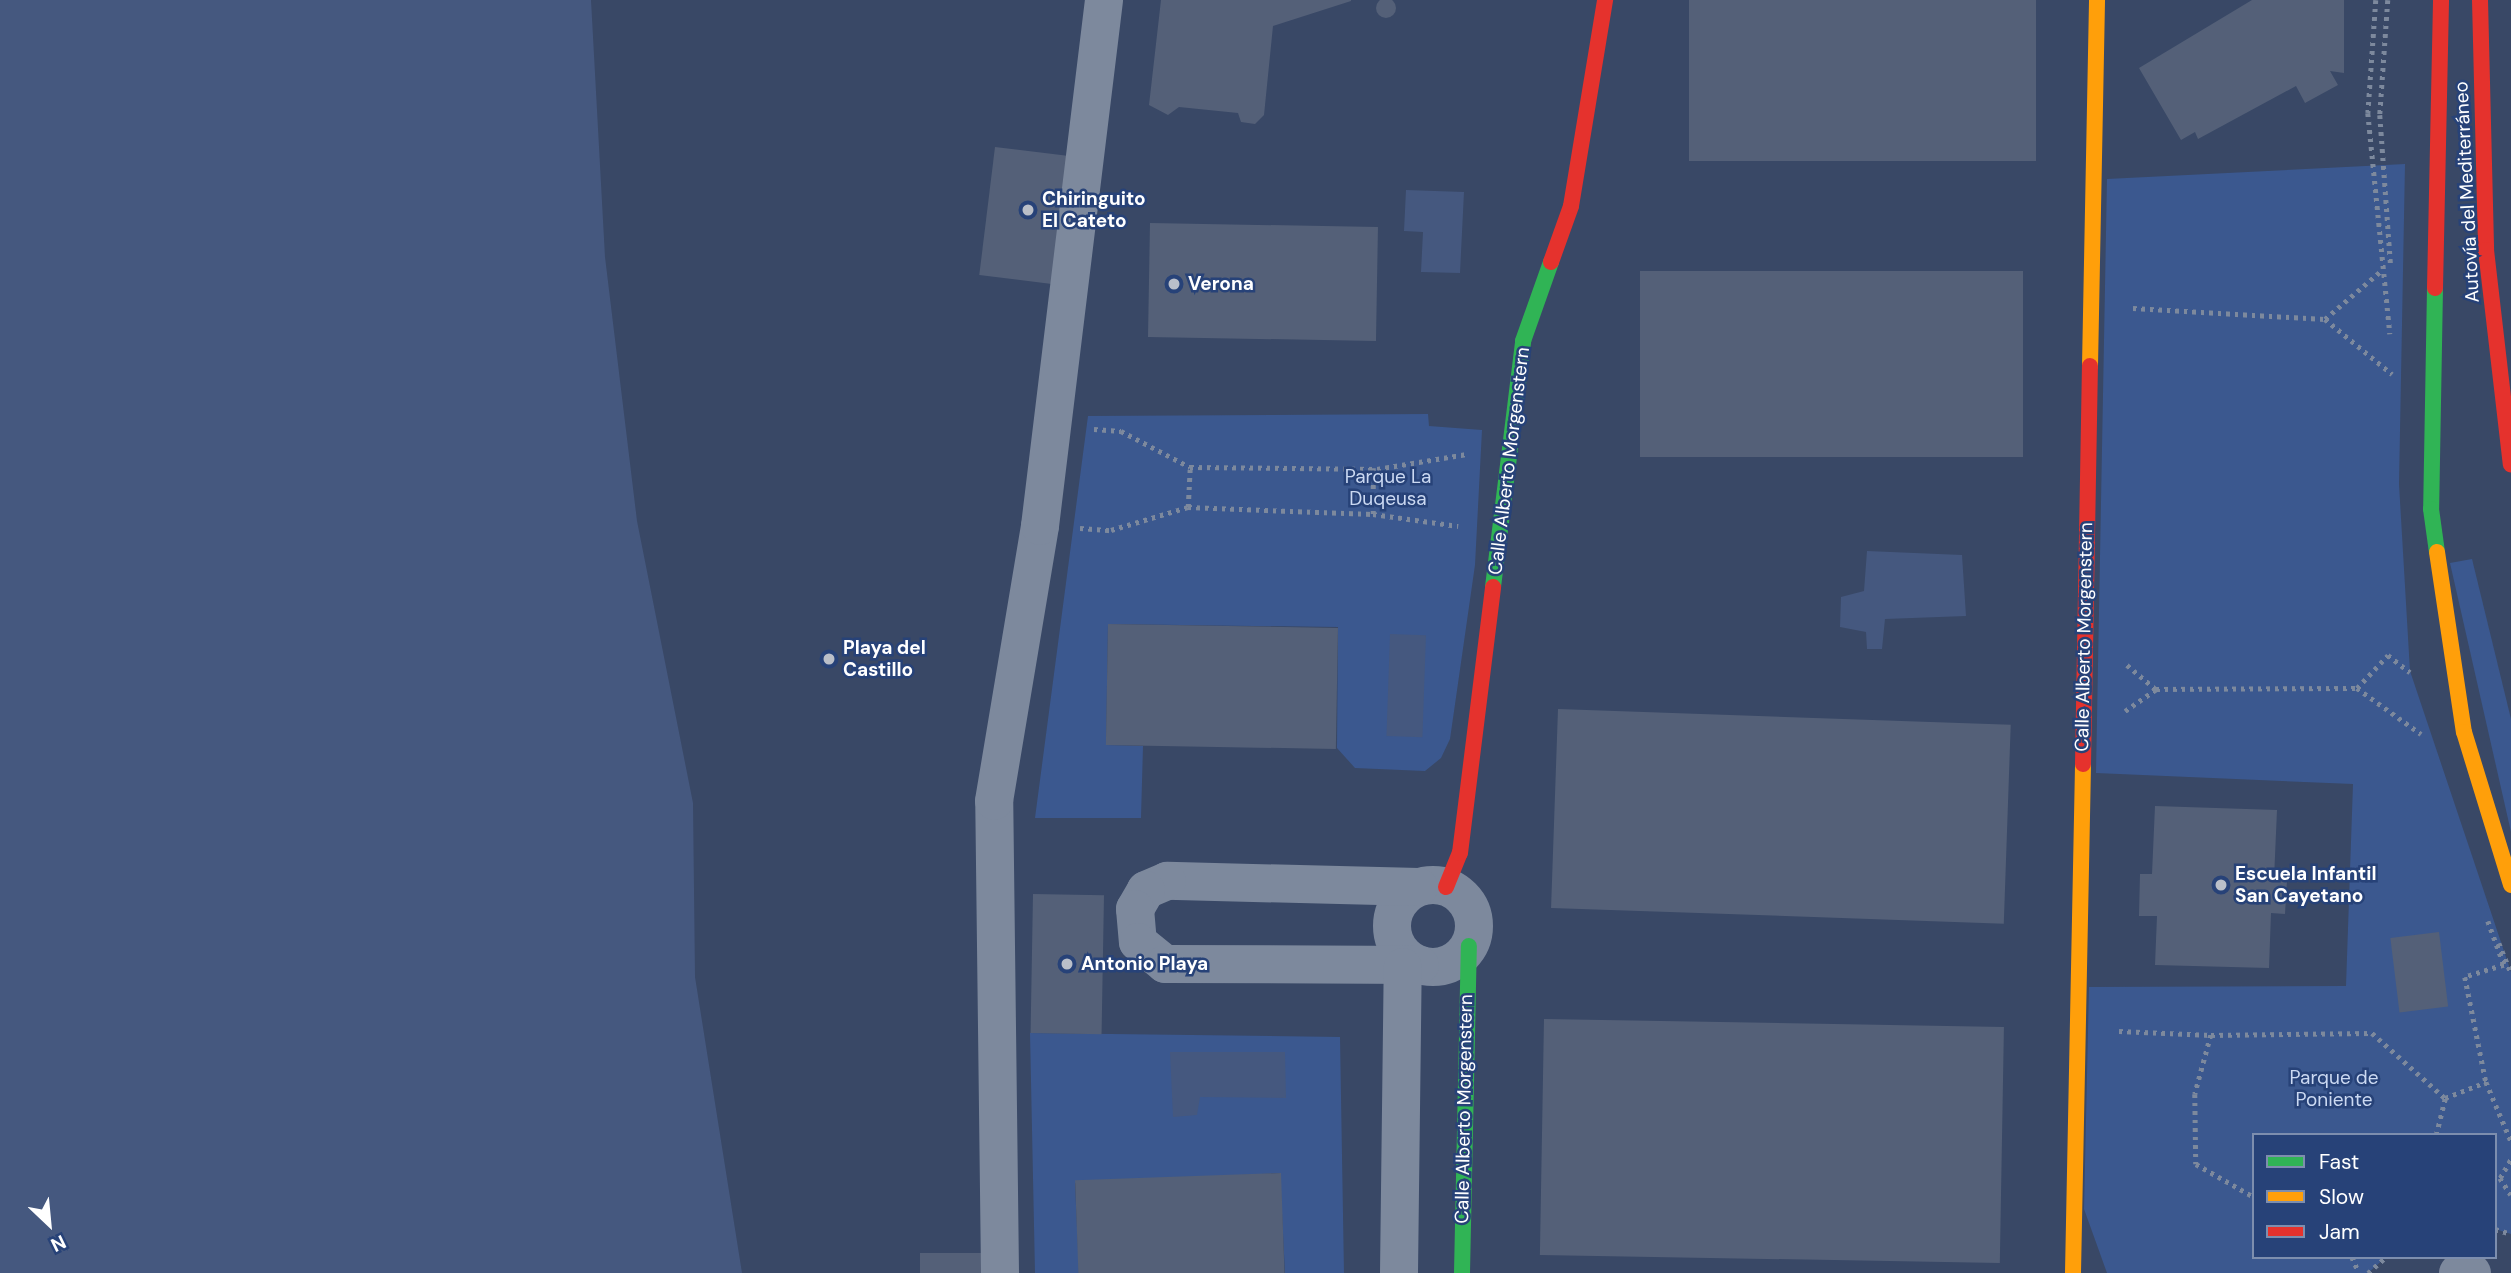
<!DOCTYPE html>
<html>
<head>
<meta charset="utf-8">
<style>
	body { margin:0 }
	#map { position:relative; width:2511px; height:1273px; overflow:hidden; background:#394866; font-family:"DM Sans",sans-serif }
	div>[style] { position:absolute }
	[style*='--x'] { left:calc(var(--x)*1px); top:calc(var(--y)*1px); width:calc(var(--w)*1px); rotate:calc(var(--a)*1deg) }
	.green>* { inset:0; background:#3b588f }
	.water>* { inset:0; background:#45587f; transform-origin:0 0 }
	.building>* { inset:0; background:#546078; transform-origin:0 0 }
	.round { border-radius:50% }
	.path>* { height:4.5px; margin-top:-2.25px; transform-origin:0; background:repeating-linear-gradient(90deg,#7d899d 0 3.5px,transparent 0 8.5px) }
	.street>* { height:38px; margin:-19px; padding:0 19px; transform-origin:19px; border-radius:19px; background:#7d899d }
	.street>.ring { margin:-19px; padding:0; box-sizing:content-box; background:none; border:38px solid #7d899d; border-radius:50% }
	.fast>* { height:16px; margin:-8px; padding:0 8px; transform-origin:8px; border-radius:8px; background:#30b455 }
	.slow>* { height:16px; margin:-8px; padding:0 8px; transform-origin:8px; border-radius:8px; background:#ff9f0a }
	.jam>* { height:16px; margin:-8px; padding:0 8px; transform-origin:8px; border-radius:8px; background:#e5322d }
	.dots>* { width:19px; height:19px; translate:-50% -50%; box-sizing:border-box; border:4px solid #274278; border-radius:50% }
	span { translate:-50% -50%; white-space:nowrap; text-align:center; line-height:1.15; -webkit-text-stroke:5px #274278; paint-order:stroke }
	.street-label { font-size:19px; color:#fff }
	.poi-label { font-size:19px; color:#fff; font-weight:700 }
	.left { translate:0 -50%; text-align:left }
	.park-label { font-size:19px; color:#cbd9f2 }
	.legend { position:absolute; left:2252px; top:1133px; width:245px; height:126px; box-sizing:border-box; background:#274278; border:2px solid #7d8eae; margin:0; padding:9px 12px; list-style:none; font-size:21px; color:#fff }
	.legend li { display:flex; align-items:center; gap:14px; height:35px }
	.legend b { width:35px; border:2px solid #7d8eae }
	.north { position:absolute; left:14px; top:1189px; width:70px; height:70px; -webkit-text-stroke:5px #274278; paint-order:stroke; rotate:154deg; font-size:19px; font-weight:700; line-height:28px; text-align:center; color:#fff }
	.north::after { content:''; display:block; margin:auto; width:24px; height:32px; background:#fff; clip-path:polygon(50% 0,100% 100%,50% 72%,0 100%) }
</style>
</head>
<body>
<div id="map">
	<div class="green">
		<i style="clip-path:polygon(2405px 164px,2399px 484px,2410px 671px,2511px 972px,2511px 1234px,2495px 1229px,2495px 1135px,2254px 1135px,2254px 1257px,2386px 1257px,2368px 1273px,2107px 1273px,2084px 1209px,2089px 987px,2346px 986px,2353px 784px,2096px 773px,2107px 179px)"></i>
		<i style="clip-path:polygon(1428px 414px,1429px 426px,1482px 430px,1475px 565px,1450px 739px,1441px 758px,1425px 771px,1355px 768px,1337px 748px,1338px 627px,1108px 624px,1106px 745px,1143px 746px,1141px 818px,1035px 818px,1088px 416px)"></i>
		<i style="clip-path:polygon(2472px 559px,2511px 719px,2511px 832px,2450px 563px)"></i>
		<i style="clip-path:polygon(1030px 1033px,1340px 1037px,1344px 1273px,1285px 1273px,1280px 1173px,1075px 1183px,1079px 1273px,1035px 1273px)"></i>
	</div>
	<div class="water">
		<i style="clip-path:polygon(0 0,591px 0,605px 257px,637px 521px,693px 803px,695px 977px,742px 1273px,0 1273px)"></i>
		<i style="clip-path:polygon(1406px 190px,1464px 192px,1460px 273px,1421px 272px,1423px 232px,1404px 231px)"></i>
		<i style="clip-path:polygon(1867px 551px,1962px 555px,1966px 616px,1885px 619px,1882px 649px,1867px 649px,1866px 632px,1840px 627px,1841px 597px,1864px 591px)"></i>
		<i style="left:1390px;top:634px;width:36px;height:102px;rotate:2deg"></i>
		<i style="clip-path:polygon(1170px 1052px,1285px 1052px,1286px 1098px,1200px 1097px,1197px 1115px,1173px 1117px)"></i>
	</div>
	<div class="building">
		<i class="round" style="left:1376px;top:-2px;width:20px;height:20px"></i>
		<i style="clip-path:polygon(1161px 0,1351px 0,1351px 1px,1273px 26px,1264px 115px,1255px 124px,1241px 122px,1238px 113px,1179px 107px,1168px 115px,1149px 105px)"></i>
		<i style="left:1689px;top:0;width:347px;height:161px"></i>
		<i style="clip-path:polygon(2252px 0,2344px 0,2344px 73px,2330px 71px,2338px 85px,2305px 103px,2296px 86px,2198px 139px,2195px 132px,2181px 140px,2139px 68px)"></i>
		<i style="left:995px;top:147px;width:83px;height:129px;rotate:7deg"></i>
		<i style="left:1150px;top:223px;width:228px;height:114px;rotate:1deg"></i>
		<i style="left:2023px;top:271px;width:186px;height:383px;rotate:90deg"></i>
		<i style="left:1108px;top:624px;width:230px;height:121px;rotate:1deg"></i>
		<i style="left:1558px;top:709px;width:453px;height:199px;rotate:2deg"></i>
		<i style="clip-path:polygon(2155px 806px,2277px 810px,2274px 879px,2287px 880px,2285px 914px,2271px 913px,2269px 968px,2155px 965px,2157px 916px,2139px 916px,2140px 874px,2152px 874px)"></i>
		<i style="left:1033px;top:894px;width:71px;height:139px;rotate:1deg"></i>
		<i style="left:2439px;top:932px;width:75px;height:49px;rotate:83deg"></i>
		<i style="left:1544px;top:1019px;width:460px;height:236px;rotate:1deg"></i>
		<i style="left:1281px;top:1173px;width:100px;height:206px;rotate:88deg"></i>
		<i style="left:985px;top:1253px;width:20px;height:65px;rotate:90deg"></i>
	</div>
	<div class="path">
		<i style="--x:2376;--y:0;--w:113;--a:94"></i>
		<i style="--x:2368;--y:113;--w:222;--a:84.3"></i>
		<i style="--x:2388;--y:0;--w:115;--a:94"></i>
		<i style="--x:2380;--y:115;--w:153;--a:85.9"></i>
		<i style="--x:2133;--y:308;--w:192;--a:3.3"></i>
		<i style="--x:2325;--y:319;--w:75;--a:-40.7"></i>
		<i style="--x:2325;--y:319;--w:87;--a:39.4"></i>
		<i style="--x:1094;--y:429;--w:27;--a:4"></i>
		<i style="--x:1121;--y:431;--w:78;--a:27.6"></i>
		<i style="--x:1190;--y:467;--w:187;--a:0.6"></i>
		<i style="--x:1377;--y:469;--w:91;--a:-9.5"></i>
		<i style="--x:1188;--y:507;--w:40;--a:-87.1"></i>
		<i style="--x:1373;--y:514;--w:46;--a:-90"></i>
		<i style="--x:1080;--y:528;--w:31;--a:4"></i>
		<i style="--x:1111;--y:530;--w:80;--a:-16.6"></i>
		<i style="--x:1188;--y:507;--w:185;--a:2.2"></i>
		<i style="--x:1373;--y:514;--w:86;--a:8"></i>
		<i style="--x:2127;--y:665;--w:38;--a:40"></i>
		<i style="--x:2156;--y:689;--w:201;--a:-0.3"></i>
		<i style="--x:2357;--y:688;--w:45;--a:-46.8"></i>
		<i style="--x:2388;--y:655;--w:28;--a:38"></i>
		<i style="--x:2357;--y:688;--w:79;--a:35.7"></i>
		<i style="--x:2125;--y:711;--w:38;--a:-35"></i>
		<i style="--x:2488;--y:921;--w:47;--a:70"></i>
		<i style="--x:2504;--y:965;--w:41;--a:162.9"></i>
		<i style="--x:2465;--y:977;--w:107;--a:78.7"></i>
		<i style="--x:2486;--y:1082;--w:64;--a:67"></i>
		<i style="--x:2499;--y:943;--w:31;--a:68"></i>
		<i style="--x:2119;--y:1031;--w:92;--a:2.5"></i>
		<i style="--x:2211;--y:1035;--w:61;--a:105.2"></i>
		<i style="--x:2195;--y:1094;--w:70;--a:89.2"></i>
		<i style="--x:2196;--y:1164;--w:67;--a:29.6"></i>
		<i style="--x:2211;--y:1035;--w:161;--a:-0.7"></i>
		<i style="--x:2372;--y:1033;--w:98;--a:41.7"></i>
		<i style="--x:2445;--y:1098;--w:44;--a:-21.3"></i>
		<i style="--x:2436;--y:1135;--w:38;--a:-76"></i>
		<i style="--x:2500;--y:1178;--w:22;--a:-60"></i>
		<i style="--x:2500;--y:1178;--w:20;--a:57"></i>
		<i style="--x:2495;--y:1229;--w:17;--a:17"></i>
		<i style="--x:2352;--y:1257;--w:17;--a:66"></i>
		<i style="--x:2368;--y:1273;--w:24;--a:-42"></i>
	</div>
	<div class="street">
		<i class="ring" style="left:1392px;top:885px;width:44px;height:44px"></i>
		<i style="--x:1419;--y:887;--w:252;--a:-178.6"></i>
		<i style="--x:1167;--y:881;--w:23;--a:157"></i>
		<i style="--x:1146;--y:890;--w:22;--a:120"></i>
		<i style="--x:1135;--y:909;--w:33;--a:85"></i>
		<i style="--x:1138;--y:942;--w:35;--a:39"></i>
		<i style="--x:1165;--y:964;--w:255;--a:0.2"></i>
		<i style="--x:1000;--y:1273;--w:472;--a:-90.7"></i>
		<i style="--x:994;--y:801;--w:279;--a:-80.5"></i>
		<i style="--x:1040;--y:526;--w:530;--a:-83.06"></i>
		<i style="--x:1399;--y:1273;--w:306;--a:-89.3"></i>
		<i style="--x:2458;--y:1273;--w:14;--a:0"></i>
	</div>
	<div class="fast">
		<i style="--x:2435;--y:288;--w:221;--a:91"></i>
		<i style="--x:2431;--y:509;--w:43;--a:82.1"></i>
		<i style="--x:1493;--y:587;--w:248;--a:-83"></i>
		<i style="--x:1523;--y:341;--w:84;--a:-70.5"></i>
		<i style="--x:1462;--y:1273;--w:327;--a:-88.8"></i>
	</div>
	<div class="slow">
		<i style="--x:2090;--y:366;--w:366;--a:-88.9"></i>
		<i style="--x:2437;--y:552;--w:182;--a:81.5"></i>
		<i style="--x:2464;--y:732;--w:160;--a:72.9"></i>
		<i style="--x:2073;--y:1273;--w:509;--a:-88.87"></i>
	</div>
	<div class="jam">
		<i style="--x:2480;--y:0;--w:250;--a:88.6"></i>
		<i style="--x:2486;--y:250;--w:216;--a:83.4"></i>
		<i style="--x:1551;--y:262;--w:59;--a:-70.3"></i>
		<i style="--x:1571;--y:206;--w:209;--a:-80.6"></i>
		<i style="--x:2435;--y:288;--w:288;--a:-88.8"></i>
		<i style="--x:2083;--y:764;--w:398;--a:-89"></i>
		<i style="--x:1446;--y:887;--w:37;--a:-68"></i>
		<i style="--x:1460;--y:853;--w:268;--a:-82.9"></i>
	</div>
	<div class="dots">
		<i style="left:1028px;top:210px;background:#babfc9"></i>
		<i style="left:1174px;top:284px;background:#babfc9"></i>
		<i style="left:829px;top:659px;background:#babfc9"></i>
		<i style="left:2221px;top:885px;background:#babfc9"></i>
		<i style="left:1067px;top:964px;background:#babfc9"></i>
	</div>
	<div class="street-label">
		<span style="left:2467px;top:192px;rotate:-93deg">Autovía del Mediterráneo</span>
		<span style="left:1509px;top:461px;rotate:-83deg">Calle Alberto Morgenstern</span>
		<span style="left:2084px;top:637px;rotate:-89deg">Calle Alberto Morgenstern</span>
		<span style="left:1464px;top:1109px;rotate:-89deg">Calle Alberto Morgenstern</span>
	</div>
	<div class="poi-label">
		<span class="left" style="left:1042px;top:210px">Chiringuito<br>El Cateto</span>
		<span class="left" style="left:1188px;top:284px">Verona</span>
		<span class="left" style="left:843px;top:659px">Playa del<br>Castillo</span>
		<span class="left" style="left:2235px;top:885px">Escuela Infantil<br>San Cayetano</span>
		<span class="left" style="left:1081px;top:964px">Antonio Playa</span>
	</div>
	<div class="park-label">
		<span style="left:1388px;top:488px">Parque La<br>Duqeusa</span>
		<span style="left:2334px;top:1089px">Parque de<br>Poniente</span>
	</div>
	<ul class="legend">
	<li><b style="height:9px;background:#30b455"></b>Fast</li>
	<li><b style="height:9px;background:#ff9f0a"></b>Slow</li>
	<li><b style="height:9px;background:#e5322d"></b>Jam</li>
	</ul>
	<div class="north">N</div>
</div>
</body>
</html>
